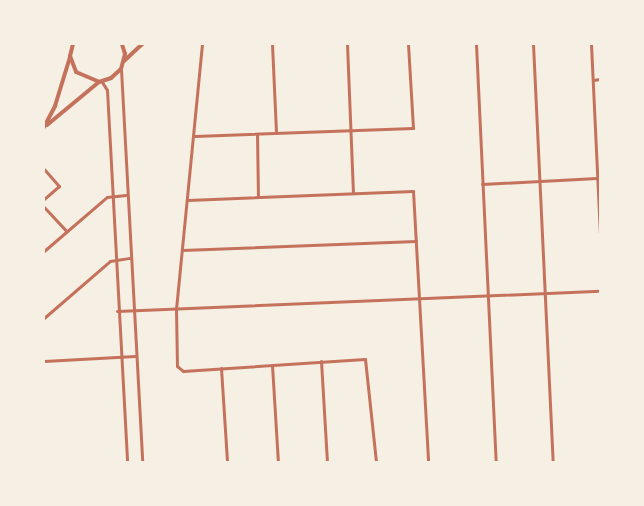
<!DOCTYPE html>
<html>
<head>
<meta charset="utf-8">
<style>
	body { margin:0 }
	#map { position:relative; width:644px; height:506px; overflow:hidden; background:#f6efe4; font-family:"Roboto Condensed",sans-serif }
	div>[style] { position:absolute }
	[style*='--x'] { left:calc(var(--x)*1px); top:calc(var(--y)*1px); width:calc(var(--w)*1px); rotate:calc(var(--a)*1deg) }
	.minor>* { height:3px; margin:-1.5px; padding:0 1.5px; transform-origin:1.5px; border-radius:1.5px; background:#c5725c }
	.tertiary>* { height:4px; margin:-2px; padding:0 2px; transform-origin:2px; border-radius:2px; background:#c5725c }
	span { translate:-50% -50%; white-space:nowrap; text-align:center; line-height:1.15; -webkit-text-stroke:4.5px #f6efe4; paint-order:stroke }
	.frame { position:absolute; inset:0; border:45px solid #f6efe4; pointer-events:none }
</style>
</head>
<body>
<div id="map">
	<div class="minor">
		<i style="--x:202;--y:44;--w:266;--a:95.6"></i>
		<i style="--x:176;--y:309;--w:57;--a:89"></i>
		<i style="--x:177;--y:366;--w:8;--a:40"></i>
		<i style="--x:183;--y:371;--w:182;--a:-3.8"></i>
		<i style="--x:365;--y:359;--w:104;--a:83.9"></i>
		<i style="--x:272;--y:44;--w:89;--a:87.4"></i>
		<i style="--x:347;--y:44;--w:148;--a:87.7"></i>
		<i style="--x:476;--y:44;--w:418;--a:87.3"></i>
		<i style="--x:533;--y:44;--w:418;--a:87.3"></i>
		<i style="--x:591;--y:44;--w:188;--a:87.3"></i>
		<i style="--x:121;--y:69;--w:394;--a:86.9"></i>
		<i style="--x:593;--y:80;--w:7;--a:-8"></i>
		<i style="--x:102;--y:82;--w:9;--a:58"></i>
		<i style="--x:107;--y:90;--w:373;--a:86.9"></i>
		<i style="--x:257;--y:134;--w:62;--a:89.1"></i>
		<i style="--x:195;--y:136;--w:218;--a:-2.1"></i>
		<i style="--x:413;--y:128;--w:84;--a:-93.4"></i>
		<i style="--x:44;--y:169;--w:23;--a:49"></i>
		<i style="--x:59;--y:186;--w:20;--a:139"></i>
		<i style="--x:482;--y:184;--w:115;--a:-3"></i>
		<i style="--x:188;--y:200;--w:225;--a:-2.3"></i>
		<i style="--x:413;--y:191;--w:271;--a:86.8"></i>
		<i style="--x:44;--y:207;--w:33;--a:47"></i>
		<i style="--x:182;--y:250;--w:234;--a:-2.2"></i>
		<i style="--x:44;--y:251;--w:83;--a:-40.6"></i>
		<i style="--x:107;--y:197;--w:19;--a:-6"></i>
		<i style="--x:117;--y:311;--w:483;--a:-2.4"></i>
		<i style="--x:44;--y:318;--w:87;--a:-40.8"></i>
		<i style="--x:110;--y:261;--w:20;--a:-9"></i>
		<i style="--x:44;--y:361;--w:91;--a:-3.1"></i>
		<i style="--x:321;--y:361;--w:101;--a:86.6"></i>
		<i style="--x:272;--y:365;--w:97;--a:86.5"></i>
		<i style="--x:221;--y:368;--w:94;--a:86.3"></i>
	</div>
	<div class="tertiary">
		<i style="--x:73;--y:44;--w:12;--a:104"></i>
		<i style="--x:70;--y:56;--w:17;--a:69"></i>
		<i style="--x:76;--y:72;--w:25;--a:23"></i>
		<i style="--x:99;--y:82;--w:13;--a:-18"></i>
		<i style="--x:111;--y:78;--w:13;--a:-42"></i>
		<i style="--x:121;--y:69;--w:16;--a:-75"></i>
		<i style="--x:125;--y:54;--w:10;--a:-107"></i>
		<i style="--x:124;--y:61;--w:25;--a:-43"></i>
		<i style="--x:47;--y:125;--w:67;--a:-39.6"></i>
		<i style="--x:44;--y:127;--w:24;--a:-62"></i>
		<i style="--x:55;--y:106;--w:51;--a:-73"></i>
	</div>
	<div class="frame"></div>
</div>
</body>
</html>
